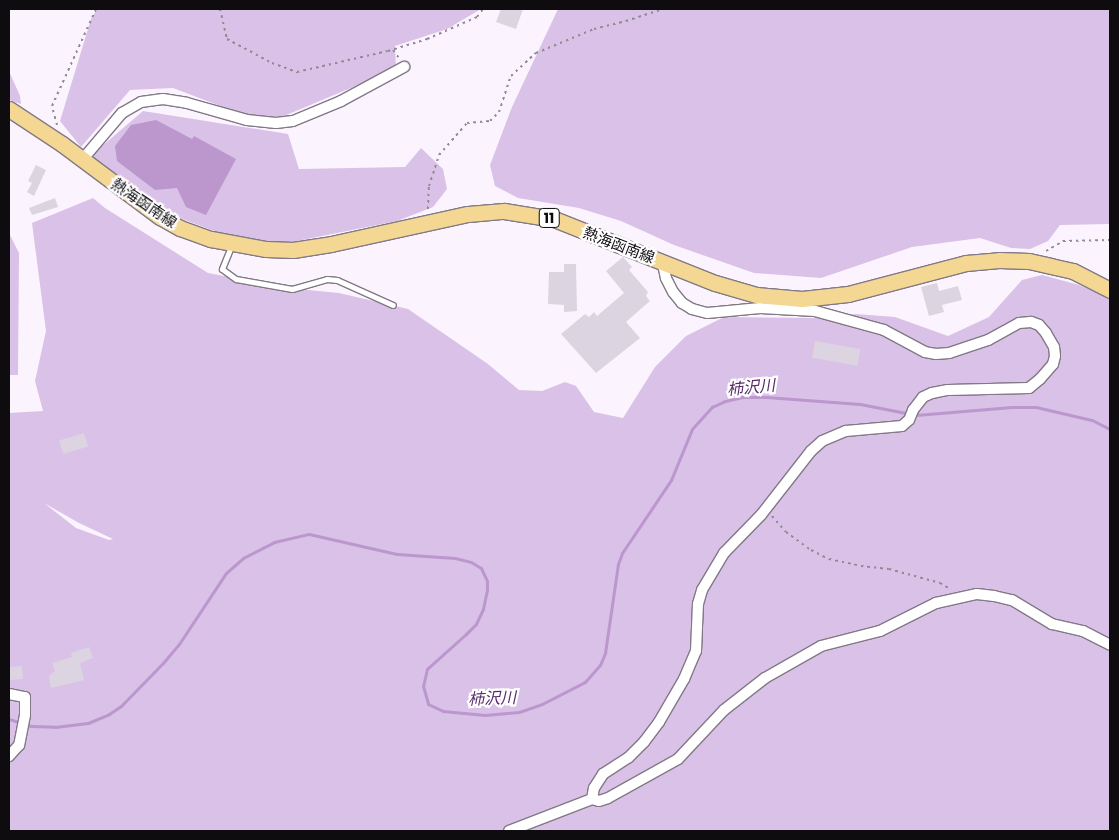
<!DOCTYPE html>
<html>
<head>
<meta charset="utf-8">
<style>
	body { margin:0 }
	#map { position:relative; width:1119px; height:840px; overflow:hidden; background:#fbf4fe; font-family:Poppins,"Noto Sans JP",sans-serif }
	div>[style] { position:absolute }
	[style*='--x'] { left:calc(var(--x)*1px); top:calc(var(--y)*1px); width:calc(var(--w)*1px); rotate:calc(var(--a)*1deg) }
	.green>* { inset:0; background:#dac1e7 }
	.water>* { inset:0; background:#bb97cd }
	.stream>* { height:3px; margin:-1.5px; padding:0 1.5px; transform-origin:1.5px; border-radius:1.5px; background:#bb97cd }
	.building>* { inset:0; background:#ddd4e1; transform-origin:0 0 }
	.path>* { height:2px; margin-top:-1px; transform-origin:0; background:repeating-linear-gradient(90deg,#908b92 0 2.5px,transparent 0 6.5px) }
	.roads { filter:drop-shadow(1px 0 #817985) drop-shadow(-1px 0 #817985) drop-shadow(0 1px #817985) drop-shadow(0 -1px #817985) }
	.lane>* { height:5px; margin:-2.5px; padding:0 2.5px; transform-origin:2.5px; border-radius:2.5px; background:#fff }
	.street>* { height:10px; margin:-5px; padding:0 5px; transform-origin:5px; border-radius:5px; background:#fff }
	.primary>* { height:15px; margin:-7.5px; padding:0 7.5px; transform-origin:7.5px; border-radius:7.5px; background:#f4d792 }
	span { translate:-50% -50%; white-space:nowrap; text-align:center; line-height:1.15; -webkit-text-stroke:4.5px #fff; paint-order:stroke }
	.shield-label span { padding:1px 4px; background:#fff; border:1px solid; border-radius:4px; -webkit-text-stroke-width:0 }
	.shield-label { font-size:14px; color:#0f0c10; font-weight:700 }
	.street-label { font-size:15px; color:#0f0c10 }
	.water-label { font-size:16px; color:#582a6b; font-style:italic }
	.frame { position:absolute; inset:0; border:10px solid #0f0c10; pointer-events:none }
</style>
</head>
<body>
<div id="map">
	<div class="green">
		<i style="clip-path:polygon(97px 9px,481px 9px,447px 29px,395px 46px,396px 69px,284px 116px,252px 118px,173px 88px,130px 90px,81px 147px,60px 121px,91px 19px)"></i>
		<i style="clip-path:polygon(558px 9px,1110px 9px,1110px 224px,1060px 225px,1048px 241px,1030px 249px,1011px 248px,980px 238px,912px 247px,821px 278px,754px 273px,674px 245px,621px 221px,579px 208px,518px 198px,495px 186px,490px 165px,512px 107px)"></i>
		<i style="clip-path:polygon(9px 71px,20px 96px,21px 104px,9px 100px)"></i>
		<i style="clip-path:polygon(143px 111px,288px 134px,299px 169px,405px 167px,421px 148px,443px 169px,447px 189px,433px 207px,397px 221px,282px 244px,222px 234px,177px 217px,87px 159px)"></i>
		<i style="clip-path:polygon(evenodd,93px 198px,105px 208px,208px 273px,287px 288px,339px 293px,408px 309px,488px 364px,519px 390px,542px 391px,565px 382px,576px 386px,594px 412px,623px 418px,655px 367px,686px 336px,724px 317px,818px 318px,856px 314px,895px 317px,948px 336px,989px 317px,1022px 280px,1042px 275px,1079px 285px,1110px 298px,1110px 831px,9px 831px,9px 413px,43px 411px,35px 381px,46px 331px,32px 223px,93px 198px,44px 503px,79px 523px,113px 539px,109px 540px,76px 528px,44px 503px)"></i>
		<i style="clip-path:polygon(9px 233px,19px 253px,18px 375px,9px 375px)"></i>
	</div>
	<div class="water">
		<i style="clip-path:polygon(156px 120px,192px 139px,194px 136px,236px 159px,206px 215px,186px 207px,177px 188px,155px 190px,117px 161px,115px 146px,131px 125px)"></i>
	</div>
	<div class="stream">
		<i style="--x:9;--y:719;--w:23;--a:18"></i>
		<i style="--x:31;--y:726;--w:24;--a:2"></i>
		<i style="--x:55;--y:727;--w:33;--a:-7"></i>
		<i style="--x:88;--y:723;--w:23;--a:-23"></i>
		<i style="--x:109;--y:714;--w:14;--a:-34"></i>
		<i style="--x:121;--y:706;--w:60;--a:-45.7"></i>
		<i style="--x:163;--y:663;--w:25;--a:-50"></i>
		<i style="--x:179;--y:644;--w:85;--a:-56.5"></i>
		<i style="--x:226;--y:573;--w:23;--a:-41"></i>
		<i style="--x:243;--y:558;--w:35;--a:-27"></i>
		<i style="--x:274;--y:542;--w:36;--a:-13"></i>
		<i style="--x:309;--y:534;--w:90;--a:12.8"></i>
		<i style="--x:397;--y:554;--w:58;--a:3.9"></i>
		<i style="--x:455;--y:558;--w:16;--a:14"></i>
		<i style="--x:471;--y:562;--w:12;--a:31"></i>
		<i style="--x:481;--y:568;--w:14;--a:65"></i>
		<i style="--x:487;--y:581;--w:9;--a:90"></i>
		<i style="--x:487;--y:590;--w:19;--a:102"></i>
		<i style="--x:483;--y:609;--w:17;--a:115"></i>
		<i style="--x:476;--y:624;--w:14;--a:135"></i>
		<i style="--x:466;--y:634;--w:52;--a:138.1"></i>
		<i style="--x:427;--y:669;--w:17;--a:103"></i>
		<i style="--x:423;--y:686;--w:19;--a:74"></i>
		<i style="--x:428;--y:704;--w:17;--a:25"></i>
		<i style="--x:443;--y:711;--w:42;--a:5.4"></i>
		<i style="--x:485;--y:715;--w:34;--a:-5"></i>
		<i style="--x:519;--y:712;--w:24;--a:-19"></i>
		<i style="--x:542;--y:704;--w:48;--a:-27.1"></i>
		<i style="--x:585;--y:682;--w:23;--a:-49"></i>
		<i style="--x:600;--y:665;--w:13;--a:-67"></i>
		<i style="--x:605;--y:653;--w:90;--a:-81.7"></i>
		<i style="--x:618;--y:564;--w:12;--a:-70"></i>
		<i style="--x:622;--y:553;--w:88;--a:-56.1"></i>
		<i style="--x:671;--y:480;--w:55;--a:-67.6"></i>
		<i style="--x:692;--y:429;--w:30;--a:-48"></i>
		<i style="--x:712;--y:407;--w:14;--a:-25"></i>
		<i style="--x:725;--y:401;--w:18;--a:-13"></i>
		<i style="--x:743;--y:397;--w:23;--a:0"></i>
		<i style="--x:766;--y:397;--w:94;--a:4.3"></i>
		<i style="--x:860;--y:404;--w:57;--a:11.1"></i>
		<i style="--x:916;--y:415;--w:96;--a:-4.8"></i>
		<i style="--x:1012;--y:407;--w:24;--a:0"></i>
		<i style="--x:1036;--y:407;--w:57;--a:13.1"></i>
		<i style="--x:1092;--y:420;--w:20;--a:27"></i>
	</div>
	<div class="building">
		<i style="clip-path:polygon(501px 9px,523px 9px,516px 29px,496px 22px)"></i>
		<i style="clip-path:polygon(36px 165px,46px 170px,34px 196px,27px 192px,32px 183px,28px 181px)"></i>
		<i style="clip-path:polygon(55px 198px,58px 207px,32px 215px,29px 208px)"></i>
		<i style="clip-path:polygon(623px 257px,632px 267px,629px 270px,648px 292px,646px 296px,650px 301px,626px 322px,640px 338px,596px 373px,561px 334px,585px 314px,589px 317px,594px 312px,597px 316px,624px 293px,606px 271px)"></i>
		<i style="clip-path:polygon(564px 264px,576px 264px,577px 311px,564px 312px,564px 305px,548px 304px,549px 272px,564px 272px)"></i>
		<i style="clip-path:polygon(937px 283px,939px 291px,958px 286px,962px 300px,942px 305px,944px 312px,929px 316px,921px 287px)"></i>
		<i style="left:815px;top:341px;width:46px;height:17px;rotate:10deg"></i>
		<i style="left:84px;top:433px;width:14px;height:26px;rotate:73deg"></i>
		<i style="clip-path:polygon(89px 647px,93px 658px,80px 663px,84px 680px,51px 688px,49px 676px,55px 671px,52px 663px,72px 657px,71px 653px)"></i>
		<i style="left:22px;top:666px;width:13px;height:13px;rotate:86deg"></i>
	</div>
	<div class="path">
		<i style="--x:220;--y:9;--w:31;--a:77"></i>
		<i style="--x:227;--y:39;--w:51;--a:28.1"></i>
		<i style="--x:272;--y:63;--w:27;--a:20"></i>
		<i style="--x:297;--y:72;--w:93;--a:-13"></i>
		<i style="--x:388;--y:51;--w:41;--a:-17.1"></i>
		<i style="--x:427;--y:39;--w:55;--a:-23.7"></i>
		<i style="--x:477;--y:17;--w:10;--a:-53"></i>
		<i style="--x:393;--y:50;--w:10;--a:53"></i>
		<i style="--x:57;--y:125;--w:20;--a:-105"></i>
		<i style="--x:52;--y:106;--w:107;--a:-65.6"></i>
		<i style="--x:428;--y:209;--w:23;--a:-88"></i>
		<i style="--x:429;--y:186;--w:33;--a:-72"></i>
		<i style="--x:439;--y:155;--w:43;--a:-48.8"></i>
		<i style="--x:467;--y:123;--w:23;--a:-5"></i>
		<i style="--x:490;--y:121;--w:13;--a:-45"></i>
		<i style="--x:499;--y:112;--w:38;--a:-72"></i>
		<i style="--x:511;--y:76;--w:34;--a:-43"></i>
		<i style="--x:536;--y:53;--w:63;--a:-22.5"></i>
		<i style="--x:594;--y:29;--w:33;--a:-14"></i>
		<i style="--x:626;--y:21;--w:38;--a:-18"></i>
		<i style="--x:1046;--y:251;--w:20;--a:-30"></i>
		<i style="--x:1063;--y:241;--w:47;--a:-1.2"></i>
		<i style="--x:772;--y:516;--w:21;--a:49"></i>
		<i style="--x:786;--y:532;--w:31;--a:36"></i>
		<i style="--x:811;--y:550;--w:20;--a:27"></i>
		<i style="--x:829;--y:559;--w:33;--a:12"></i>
		<i style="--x:861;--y:566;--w:28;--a:6"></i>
		<i style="--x:889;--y:569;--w:53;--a:15.4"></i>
		<i style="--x:940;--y:583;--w:12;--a:31"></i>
	</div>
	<div class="roads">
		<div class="lane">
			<i style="--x:232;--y:244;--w:27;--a:112"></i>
			<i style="--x:222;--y:269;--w:17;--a:36"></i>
			<i style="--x:236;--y:279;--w:57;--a:10.1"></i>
			<i style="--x:292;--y:289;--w:36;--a:-16"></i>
			<i style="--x:327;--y:279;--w:10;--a:6"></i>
			<i style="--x:337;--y:280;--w:61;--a:24.1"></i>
		</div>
		<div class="street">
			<i style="--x:82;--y:160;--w:62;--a:-49.6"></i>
			<i style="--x:122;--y:113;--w:22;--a:-30"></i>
			<i style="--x:141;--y:102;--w:22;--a:-8"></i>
			<i style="--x:163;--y:99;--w:24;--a:9"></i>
			<i style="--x:187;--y:103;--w:62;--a:15.8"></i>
			<i style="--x:247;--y:120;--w:29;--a:6"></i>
			<i style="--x:276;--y:123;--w:17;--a:-7"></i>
			<i style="--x:293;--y:121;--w:52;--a:-22.6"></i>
			<i style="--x:341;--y:101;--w:72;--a:-28.4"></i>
			<i style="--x:9;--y:694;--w:16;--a:11"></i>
			<i style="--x:25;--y:697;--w:18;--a:90"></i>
			<i style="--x:25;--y:715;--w:31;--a:101"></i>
			<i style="--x:19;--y:745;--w:15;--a:132"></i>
			<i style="--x:592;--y:799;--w:11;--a:-80"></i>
			<i style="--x:594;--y:788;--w:17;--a:-57"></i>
			<i style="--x:603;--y:774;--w:30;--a:-33"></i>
			<i style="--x:628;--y:758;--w:23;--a:-45"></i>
			<i style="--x:644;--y:742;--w:25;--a:-53"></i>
			<i style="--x:659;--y:722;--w:50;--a:-59.8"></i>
			<i style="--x:684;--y:679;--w:30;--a:-67"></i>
			<i style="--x:696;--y:651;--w:47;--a:-87.6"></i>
			<i style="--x:698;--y:604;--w:15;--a:-74"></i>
			<i style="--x:702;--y:590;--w:43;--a:-59.3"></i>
			<i style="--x:724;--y:553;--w:53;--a:-45.8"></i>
			<i style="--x:761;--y:515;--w:81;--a:-52"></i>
			<i style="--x:811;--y:451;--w:15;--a:-42"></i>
			<i style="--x:822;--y:441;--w:26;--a:-23"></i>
			<i style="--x:846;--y:431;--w:56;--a:-5.1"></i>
			<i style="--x:902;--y:426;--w:9;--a:-41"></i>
			<i style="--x:909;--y:420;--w:11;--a:-68"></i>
			<i style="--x:913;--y:410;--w:16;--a:-52"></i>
			<i style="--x:923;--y:397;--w:10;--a:-24"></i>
			<i style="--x:932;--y:393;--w:16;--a:-11"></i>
			<i style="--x:948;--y:390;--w:81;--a:-1.4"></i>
			<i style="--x:1029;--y:388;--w:14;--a:-39"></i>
			<i style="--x:1040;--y:379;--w:20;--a:-49"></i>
			<i style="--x:1053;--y:364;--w:8;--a:-76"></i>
			<i style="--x:1055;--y:356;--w:9;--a:-96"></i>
			<i style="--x:1054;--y:347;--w:16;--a:-120"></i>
			<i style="--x:1046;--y:333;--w:11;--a:-131"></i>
			<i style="--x:1039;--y:325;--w:9;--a:-159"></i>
			<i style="--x:1031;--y:322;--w:12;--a:175"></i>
			<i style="--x:1019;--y:323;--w:35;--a:151"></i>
			<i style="--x:988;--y:340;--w:41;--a:161.6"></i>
			<i style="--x:949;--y:353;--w:13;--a:176"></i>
			<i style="--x:936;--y:354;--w:11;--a:-170"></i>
			<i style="--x:925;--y:352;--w:47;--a:-151.8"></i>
			<i style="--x:884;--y:330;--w:72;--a:-164.6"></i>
			<i style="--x:815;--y:311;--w:55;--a:-176.9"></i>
			<i style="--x:760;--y:308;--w:53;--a:174.6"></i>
			<i style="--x:707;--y:313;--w:16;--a:-165"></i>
			<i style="--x:692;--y:309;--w:12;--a:-149"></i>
			<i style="--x:682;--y:303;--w:14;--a:-129"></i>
			<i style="--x:673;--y:292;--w:16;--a:-117"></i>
			<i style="--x:666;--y:278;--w:17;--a:-103"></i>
			<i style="--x:509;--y:831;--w:89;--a:-21.1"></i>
			<i style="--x:592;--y:799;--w:7;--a:16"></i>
			<i style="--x:599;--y:801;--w:9;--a:-18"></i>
			<i style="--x:608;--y:798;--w:80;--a:-29.1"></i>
			<i style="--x:678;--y:759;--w:67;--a:-46.8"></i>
			<i style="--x:724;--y:710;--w:52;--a:-38"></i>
			<i style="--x:765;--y:678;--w:64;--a:-29.7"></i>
			<i style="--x:821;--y:646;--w:61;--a:-14.3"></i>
			<i style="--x:880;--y:631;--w:63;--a:-26.6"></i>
			<i style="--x:936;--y:603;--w:42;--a:-12.4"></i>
			<i style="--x:977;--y:594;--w:17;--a:7"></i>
			<i style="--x:994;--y:596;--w:18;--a:13"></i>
			<i style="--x:1012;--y:600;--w:47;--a:31"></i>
			<i style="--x:1052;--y:624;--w:32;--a:13"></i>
			<i style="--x:1083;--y:631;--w:30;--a:27"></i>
		</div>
		<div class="primary">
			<i style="--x:9;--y:109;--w:64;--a:33.4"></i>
			<i style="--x:62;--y:144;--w:122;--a:36.7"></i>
			<i style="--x:160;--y:217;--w:23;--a:29"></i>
			<i style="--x:180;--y:228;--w:33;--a:20"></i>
			<i style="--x:211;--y:239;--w:56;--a:10.3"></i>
			<i style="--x:266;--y:249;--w:27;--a:2"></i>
			<i style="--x:293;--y:250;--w:38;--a:-9"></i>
			<i style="--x:331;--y:244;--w:140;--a:-12.4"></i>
			<i style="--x:468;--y:214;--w:36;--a:-5"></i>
			<i style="--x:504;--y:211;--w:51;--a:9.1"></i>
			<i style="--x:554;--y:219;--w:173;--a:21.7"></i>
			<i style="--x:715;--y:283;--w:43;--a:16.3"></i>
			<i style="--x:756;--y:295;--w:46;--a:5"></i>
			<i style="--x:802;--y:299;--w:46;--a:-6.2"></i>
			<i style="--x:848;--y:294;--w:122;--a:-14.7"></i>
			<i style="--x:966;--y:263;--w:33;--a:-5"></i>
			<i style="--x:999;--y:260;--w:30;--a:2"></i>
			<i style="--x:1029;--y:261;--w:45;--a:12.8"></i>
			<i style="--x:1073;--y:271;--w:42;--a:27.2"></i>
		</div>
	</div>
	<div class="shield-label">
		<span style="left:549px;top:218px">11</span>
	</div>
	<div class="street-label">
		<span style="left:144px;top:203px;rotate:34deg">熱海函南線</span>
		<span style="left:619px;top:245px;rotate:21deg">熱海函南線</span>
	</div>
	<div class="water-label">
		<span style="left:751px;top:388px;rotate:-5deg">柿沢川</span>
		<span style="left:492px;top:699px;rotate:-2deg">柿沢川</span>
	</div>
	<div class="frame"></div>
</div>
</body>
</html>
